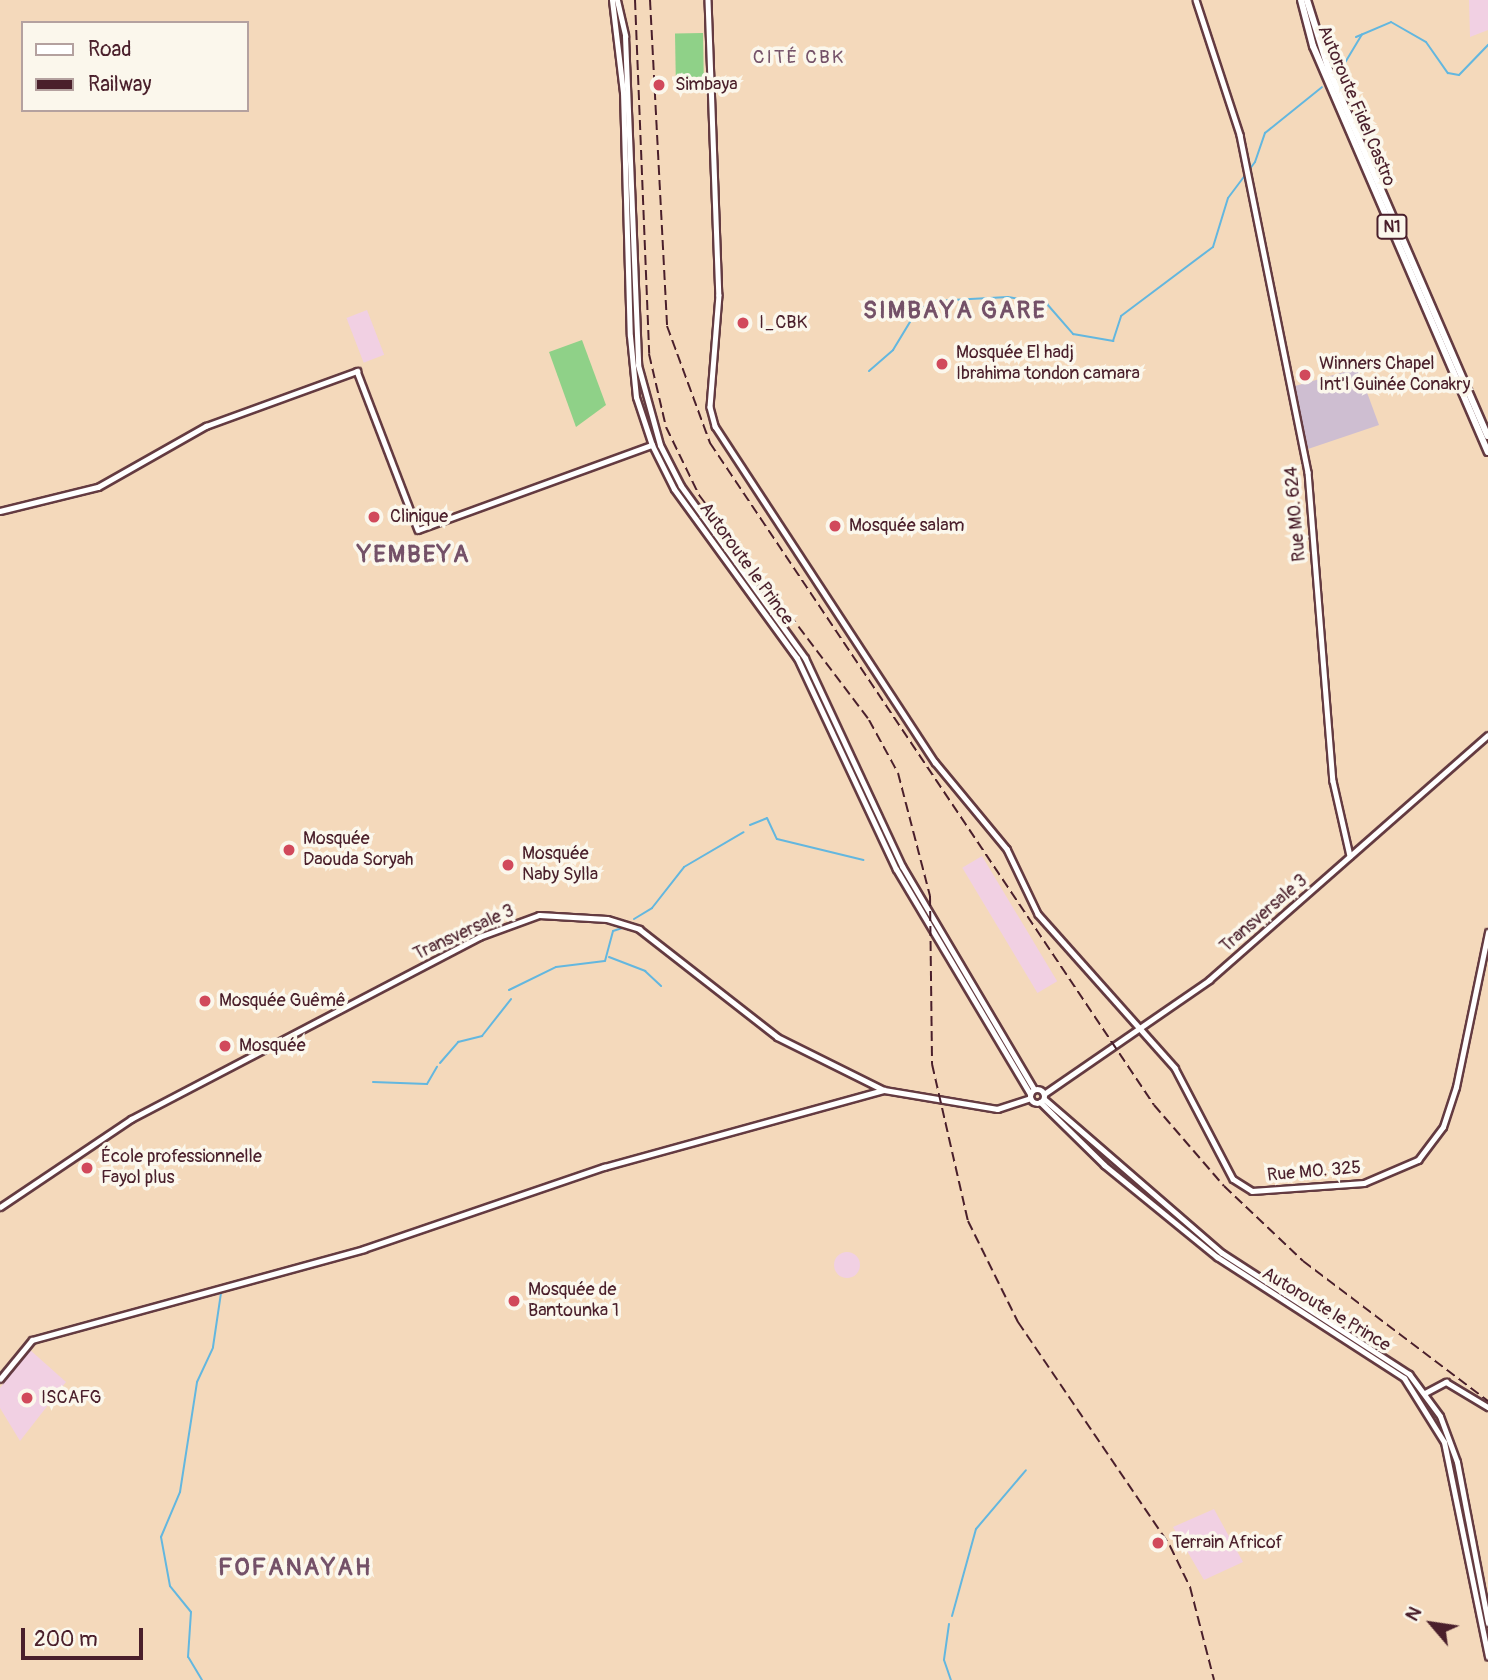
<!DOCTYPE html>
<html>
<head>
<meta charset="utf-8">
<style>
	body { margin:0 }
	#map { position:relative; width:1488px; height:1680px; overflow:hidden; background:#f4d9bb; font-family:Pangolin,sans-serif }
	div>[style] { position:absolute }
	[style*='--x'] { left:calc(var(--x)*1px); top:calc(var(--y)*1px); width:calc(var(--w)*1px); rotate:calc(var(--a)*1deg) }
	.built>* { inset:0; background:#f1d0e3; transform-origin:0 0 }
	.round { border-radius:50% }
	.industrial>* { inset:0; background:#cebed1 }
	.green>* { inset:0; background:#8fd188; transform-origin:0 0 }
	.stream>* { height:2px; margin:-1px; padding:0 1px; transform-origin:1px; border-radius:1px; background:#63b7df }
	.roads { filter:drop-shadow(2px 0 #643b41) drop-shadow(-2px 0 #643b41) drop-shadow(0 2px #643b41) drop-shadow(0 -2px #643b41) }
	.tertiary>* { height:4.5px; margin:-2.25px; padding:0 2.25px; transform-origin:2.25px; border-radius:2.25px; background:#fff }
	.secondary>* { height:5px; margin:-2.5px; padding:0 2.5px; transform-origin:2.5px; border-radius:2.5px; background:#fff }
	.primary>* { height:5px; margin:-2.5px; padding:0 2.5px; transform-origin:2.5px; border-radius:2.5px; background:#fff }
	.primary>.ring { margin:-2.5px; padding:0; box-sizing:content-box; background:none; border:5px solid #fff; border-radius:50% }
	.trunk>* { height:6px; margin:-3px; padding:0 3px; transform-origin:3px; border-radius:3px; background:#fff }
	.rail>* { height:2px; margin-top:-1px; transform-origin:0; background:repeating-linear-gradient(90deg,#4a1f2b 0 10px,transparent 0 15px) }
	.dots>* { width:19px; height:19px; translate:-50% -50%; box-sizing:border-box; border:4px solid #fbf7ec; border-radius:50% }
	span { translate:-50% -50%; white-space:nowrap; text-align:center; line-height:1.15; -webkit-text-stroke:7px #fbf7ec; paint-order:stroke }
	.shield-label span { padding:2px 5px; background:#fbf7ec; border:2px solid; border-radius:5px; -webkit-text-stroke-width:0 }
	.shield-label { font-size:16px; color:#4a1f2b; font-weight:700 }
	.poi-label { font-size:18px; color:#4a1f2b }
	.left { translate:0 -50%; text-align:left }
	.street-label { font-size:18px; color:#4a1f2b }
	.neighbourhood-label { font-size:19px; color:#745168; letter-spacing:2px }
	.district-label { font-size:24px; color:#745168; font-weight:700; letter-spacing:2px }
	.legend { position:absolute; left:21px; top:21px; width:228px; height:91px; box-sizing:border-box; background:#fbf7ec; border:2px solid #b4a19f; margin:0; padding:9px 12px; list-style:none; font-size:21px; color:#4a1f2b }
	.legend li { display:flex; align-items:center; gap:14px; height:35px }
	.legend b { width:35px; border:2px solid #b4a19f }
	.north { position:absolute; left:1397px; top:1589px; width:70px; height:70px; -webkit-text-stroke:5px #fbf7ec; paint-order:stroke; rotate:299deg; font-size:19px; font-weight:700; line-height:28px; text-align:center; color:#4a1f2b }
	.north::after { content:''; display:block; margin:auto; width:24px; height:32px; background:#4a1f2b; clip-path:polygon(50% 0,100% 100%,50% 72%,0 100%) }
	.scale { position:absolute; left:21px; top:1628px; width:122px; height:32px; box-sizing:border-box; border:4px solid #4a1f2b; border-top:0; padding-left:9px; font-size:21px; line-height:24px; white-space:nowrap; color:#4a1f2b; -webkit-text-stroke:5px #fbf7ec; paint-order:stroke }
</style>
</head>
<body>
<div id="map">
	<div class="built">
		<i style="clip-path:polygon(1469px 0,1488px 0,1488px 30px,1470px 37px)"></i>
		<i style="left:367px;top:310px;width:48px;height:22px;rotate:69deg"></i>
		<i style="left:982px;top:856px;width:146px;height:23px;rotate:59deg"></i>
		<i class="round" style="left:834px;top:1252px;width:26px;height:26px"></i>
		<i style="clip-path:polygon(29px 1349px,66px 1382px,20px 1441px,0 1408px,0 1388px)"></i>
		<i style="clip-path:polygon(1214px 1509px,1243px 1562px,1204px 1580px,1173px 1527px)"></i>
	</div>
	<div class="industrial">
		<i style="clip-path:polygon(1358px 368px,1379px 425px,1308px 449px,1295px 386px)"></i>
	</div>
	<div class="green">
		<i style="left:703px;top:33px;width:57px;height:28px;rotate:89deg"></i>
		<i style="clip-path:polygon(582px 340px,606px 405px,576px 427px,549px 352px)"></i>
	</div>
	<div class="stream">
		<i style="--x:1356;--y:37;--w:38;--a:-23"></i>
		<i style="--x:1391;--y:22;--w:40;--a:29.7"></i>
		<i style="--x:1426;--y:42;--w:38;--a:55"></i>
		<i style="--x:1448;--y:73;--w:11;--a:10"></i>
		<i style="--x:1459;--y:75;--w:42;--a:-46"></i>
		<i style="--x:1343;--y:66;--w:37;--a:-59"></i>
		<i style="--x:869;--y:371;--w:32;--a:-41"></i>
		<i style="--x:893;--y:350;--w:44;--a:-58.8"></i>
		<i style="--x:916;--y:312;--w:20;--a:-33"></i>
		<i style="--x:933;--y:301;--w:75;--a:-3.1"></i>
		<i style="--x:1008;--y:297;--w:40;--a:10"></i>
		<i style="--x:1047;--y:304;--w:40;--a:49"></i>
		<i style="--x:1073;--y:334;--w:41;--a:9.9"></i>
		<i style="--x:1113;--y:341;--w:26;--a:-72"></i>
		<i style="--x:1121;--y:316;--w:115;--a:-36.9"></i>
		<i style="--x:1213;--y:247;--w:51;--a:-73"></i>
		<i style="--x:1228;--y:198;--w:45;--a:-53.1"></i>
		<i style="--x:1255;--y:162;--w:31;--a:-71"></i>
		<i style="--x:1265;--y:133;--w:73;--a:-38.9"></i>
		<i style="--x:750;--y:825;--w:18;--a:-22"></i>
		<i style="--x:767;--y:818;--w:23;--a:65"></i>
		<i style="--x:777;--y:839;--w:89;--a:13.7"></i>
		<i style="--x:634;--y:919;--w:21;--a:-31"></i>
		<i style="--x:652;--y:908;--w:52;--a:-52"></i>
		<i style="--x:684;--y:867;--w:69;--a:-30.3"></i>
		<i style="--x:609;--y:957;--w:39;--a:21"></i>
		<i style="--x:645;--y:971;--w:22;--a:43"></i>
		<i style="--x:509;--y:990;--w:52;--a:-26.1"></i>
		<i style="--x:556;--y:967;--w:49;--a:-7"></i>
		<i style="--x:605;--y:961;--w:31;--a:-75"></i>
		<i style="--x:613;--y:931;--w:13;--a:-18"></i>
		<i style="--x:440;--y:1063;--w:28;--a:-49"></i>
		<i style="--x:458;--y:1042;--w:25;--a:-14"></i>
		<i style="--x:482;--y:1036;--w:47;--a:-51.9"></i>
		<i style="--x:373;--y:1082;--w:54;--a:2.1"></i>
		<i style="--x:427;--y:1084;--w:20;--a:-60"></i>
		<i style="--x:952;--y:1616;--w:90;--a:-74.6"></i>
		<i style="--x:976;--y:1529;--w:77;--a:-49.7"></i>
		<i style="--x:949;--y:1624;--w:36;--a:98"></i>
		<i style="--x:944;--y:1660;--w:21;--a:71"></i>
		<i style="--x:202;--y:1680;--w:27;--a:-121"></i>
		<i style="--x:188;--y:1657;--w:45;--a:-86.2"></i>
		<i style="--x:191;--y:1612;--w:33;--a:-129"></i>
		<i style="--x:170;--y:1586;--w:50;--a:-100.4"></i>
		<i style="--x:161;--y:1537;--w:49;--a:-67.1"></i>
		<i style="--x:180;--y:1492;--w:111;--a:-81.2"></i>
		<i style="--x:197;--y:1382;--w:38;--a:-65"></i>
		<i style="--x:213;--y:1347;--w:55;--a:-81.6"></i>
	</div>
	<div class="roads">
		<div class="tertiary">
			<i style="--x:708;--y:0;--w:295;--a:87.9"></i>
			<i style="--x:719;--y:295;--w:112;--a:94.6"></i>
			<i style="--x:710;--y:407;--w:20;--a:75"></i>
			<i style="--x:715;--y:426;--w:402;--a:56.8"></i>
			<i style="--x:935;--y:762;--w:113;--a:50.4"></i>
			<i style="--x:1007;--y:849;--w:72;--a:64.5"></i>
			<i style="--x:1038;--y:914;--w:206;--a:48.3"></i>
			<i style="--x:1175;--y:1068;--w:125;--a:62.4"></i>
			<i style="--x:1233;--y:1179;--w:22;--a:32"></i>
			<i style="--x:1252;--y:1191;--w:112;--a:-4.1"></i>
			<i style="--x:1364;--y:1183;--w:59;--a:-23.1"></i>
			<i style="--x:1418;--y:1160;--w:41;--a:-52.9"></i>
			<i style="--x:1443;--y:1127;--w:42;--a:-72"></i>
			<i style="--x:1456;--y:1087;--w:158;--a:-78.3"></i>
			<i style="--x:1196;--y:0;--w:142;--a:71.9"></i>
			<i style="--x:1240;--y:135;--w:344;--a:78.6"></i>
			<i style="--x:1308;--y:472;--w:310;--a:85.4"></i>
			<i style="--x:1333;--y:781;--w:77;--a:77.2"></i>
			<i style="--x:0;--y:511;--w:101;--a:-13.8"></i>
			<i style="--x:98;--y:487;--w:124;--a:-29.5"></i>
			<i style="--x:206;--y:426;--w:161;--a:-20"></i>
			<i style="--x:357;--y:371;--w:170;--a:69"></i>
			<i style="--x:418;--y:530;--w:249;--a:-20"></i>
			<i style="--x:0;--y:1379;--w:50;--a:-50.6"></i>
			<i style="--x:32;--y:1340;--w:344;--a:-15.3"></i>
			<i style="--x:364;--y:1249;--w:254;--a:-18.9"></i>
			<i style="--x:604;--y:1167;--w:290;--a:-15.4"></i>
			<i style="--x:1425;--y:1393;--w:24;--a:-28"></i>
			<i style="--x:1446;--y:1382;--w:49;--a:30.8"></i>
		</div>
		<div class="secondary">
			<i style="--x:1044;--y:1094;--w:201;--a:-34.6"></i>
			<i style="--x:1209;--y:980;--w:371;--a:-41.3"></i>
			<i style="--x:0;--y:1207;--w:158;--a:-33.9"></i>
			<i style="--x:131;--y:1119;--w:393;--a:-27.6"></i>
			<i style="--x:479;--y:937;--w:64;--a:-20.1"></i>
			<i style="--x:539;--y:915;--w:68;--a:3.4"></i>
			<i style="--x:607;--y:919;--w:34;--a:17"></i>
			<i style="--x:639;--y:929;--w:175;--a:38"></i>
			<i style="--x:777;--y:1037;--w:119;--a:26.4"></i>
			<i style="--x:884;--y:1090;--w:115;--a:9.5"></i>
			<i style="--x:997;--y:1109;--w:35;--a:-18"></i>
		</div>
		<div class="primary">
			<i style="--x:612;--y:0;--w:93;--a:83.2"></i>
			<i style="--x:623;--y:92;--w:244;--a:88.4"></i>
			<i style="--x:630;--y:336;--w:61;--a:84.4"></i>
			<i style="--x:636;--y:397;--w:51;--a:71.6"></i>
			<i style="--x:652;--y:445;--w:49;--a:63.4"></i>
			<i style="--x:674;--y:489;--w:209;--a:54"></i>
			<i style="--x:797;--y:658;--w:233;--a:64.9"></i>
			<i style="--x:896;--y:869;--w:262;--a:59.2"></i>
			<i style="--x:617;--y:0;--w:37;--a:77"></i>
			<i style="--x:625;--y:36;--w:329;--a:87.7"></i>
			<i style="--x:638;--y:365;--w:83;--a:74.6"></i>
			<i style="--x:660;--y:445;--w:46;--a:62.9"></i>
			<i style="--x:681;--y:486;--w:212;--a:54.2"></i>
			<i style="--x:805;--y:658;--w:230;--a:65"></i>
			<i style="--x:902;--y:866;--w:259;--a:59.4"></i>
			<i class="ring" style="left:1030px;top:1089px;width:9px;height:9px"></i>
			<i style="--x:1044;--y:1099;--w:235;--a:40.9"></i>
			<i style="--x:1222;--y:1253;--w:223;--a:32.9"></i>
			<i style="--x:1409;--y:1374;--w:52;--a:53.6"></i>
			<i style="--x:1440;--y:1416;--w:49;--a:69.7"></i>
			<i style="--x:1457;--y:1462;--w:164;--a:79.1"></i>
			<i style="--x:1040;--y:1102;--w:90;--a:44.5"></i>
			<i style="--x:1104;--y:1165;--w:146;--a:39.2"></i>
			<i style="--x:1217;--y:1257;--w:223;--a:32.9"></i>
			<i style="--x:1404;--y:1378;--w:75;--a:58"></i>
			<i style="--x:1444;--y:1442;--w:219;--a:78.4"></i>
		</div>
		<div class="trunk">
			<i style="--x:1301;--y:0;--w:48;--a:75.4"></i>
			<i style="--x:1313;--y:46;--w:442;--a:66.7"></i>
			<i style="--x:1307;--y:0;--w:70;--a:72.6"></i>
			<i style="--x:1328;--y:67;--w:402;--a:66.6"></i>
		</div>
	</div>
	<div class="rail">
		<i style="--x:635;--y:0;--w:354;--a:87.7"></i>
		<i style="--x:649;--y:354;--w:75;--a:76.9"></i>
		<i style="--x:666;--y:427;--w:76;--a:64.1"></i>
		<i style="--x:699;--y:495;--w:282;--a:52.9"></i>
		<i style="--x:869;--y:720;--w:60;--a:61.3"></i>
		<i style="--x:898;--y:773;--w:127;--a:75.4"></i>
		<i style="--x:930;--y:896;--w:168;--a:89.3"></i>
		<i style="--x:932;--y:1064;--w:161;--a:77.1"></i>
		<i style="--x:968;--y:1221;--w:113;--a:63.7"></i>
		<i style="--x:1018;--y:1322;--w:271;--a:55.8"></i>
		<i style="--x:1170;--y:1546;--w:46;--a:64"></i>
		<i style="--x:1190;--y:1587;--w:96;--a:75.5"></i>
		<i style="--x:650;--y:0;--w:326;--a:87"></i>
		<i style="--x:667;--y:326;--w:125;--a:69.8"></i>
		<i style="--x:710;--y:443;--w:797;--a:56.15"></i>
		<i style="--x:1154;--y:1105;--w:107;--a:49.2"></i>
		<i style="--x:1224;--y:1186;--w:109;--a:43.5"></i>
		<i style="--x:1303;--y:1261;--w:232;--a:37.1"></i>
	</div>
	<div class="dots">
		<i style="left:659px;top:85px;background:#d1495b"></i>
		<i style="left:743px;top:323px;background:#d1495b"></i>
		<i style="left:942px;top:364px;background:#d1495b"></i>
		<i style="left:1305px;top:375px;background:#d1495b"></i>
		<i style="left:374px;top:517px;background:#d1495b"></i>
		<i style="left:835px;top:526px;background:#d1495b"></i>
		<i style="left:289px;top:850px;background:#d1495b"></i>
		<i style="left:508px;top:865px;background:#d1495b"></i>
		<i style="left:205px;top:1001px;background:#d1495b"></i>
		<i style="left:225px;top:1046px;background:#d1495b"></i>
		<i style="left:87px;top:1168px;background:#d1495b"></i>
		<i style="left:514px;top:1301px;background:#d1495b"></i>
		<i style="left:27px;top:1398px;background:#d1495b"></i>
		<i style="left:1158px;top:1543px;background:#d1495b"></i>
	</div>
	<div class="shield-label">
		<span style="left:1392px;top:227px">N1</span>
	</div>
	<div class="poi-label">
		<span class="left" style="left:675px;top:85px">Simbaya</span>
		<span class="left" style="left:759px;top:323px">I_CBK</span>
		<span class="left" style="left:956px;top:364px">Mosquée El hadj<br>Ibrahima tondon camara</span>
		<span class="left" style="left:1319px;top:375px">Winners Chapel<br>Int'l Guinée Conakry</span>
		<span class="left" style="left:390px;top:517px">Clinique</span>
		<span class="left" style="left:849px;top:526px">Mosquée salam</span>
		<span class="left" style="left:303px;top:850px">Mosquée<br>Daouda Soryah</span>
		<span class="left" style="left:522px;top:865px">Mosquée<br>Naby Sylla</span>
		<span class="left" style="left:219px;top:1001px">Mosquée Guêmê</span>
		<span class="left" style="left:239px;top:1046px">Mosquée</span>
		<span class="left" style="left:101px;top:1168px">École professionnelle<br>Fayol plus</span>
		<span class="left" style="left:528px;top:1301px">Mosquée de<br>Bantounka 1</span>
		<span class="left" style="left:41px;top:1398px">ISCAFG</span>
		<span class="left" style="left:1172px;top:1543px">Terrain Africof</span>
	</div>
	<div class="street-label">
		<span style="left:1356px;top:106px;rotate:67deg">Autoroute Fidel Castro</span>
		<span style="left:1296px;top:514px;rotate:-95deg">Rue MO. 624</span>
		<span style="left:746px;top:564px;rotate:54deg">Autoroute le Prince</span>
		<span style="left:1264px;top:914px;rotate:-41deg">Transversale 3</span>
		<span style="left:464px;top:933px;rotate:-25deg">Transversale 3</span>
		<span style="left:1314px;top:1172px;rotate:-5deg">Rue MO. 325</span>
		<span style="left:1326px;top:1310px;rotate:31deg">Autoroute le Prince</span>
	</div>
	<div class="neighbourhood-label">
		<span style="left:799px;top:58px">CITÉ CBK</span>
	</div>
	<div class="district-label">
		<span style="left:955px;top:311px">SIMBAYA GARE</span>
		<span style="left:414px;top:555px">YEMBEYA</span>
		<span style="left:295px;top:1568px">FOFANAYAH</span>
	</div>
	<ul class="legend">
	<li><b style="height:9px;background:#fff"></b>Road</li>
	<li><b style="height:9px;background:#4a1f2b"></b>Railway</li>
	</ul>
	<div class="north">N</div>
	<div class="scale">200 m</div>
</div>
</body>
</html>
